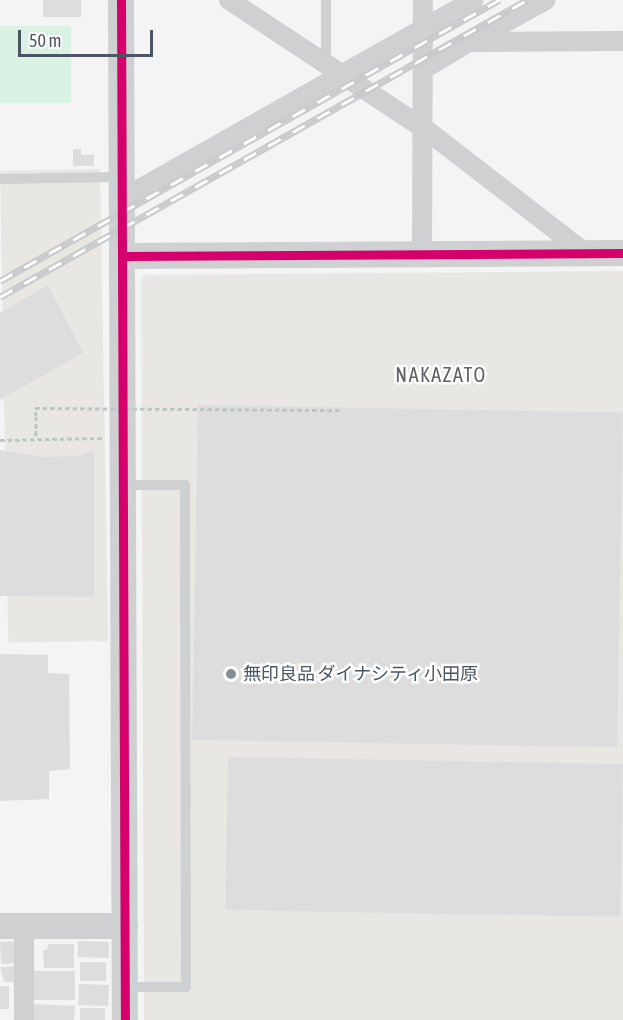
<!DOCTYPE html>
<html>
<head>
<meta charset="utf-8">
<style>
	body { margin:0 }
	#map { position:relative; width:623px; height:1020px; overflow:hidden; background:#f4f4f4; font-family:"Asap Condensed","Noto Sans JP",sans-serif }
	div>[style] { position:absolute }
	[style*='--x'] { left:calc(var(--x)*1px); top:calc(var(--y)*1px); width:calc(var(--w)*1px); rotate:calc(var(--a)*1deg) }
	.commercial>* { inset:0; background:#e8e7e3; transform-origin:0 0 }
	.green>* { inset:0; background:#d9f2e3; transform-origin:0 0 }
	.building>* { inset:0; background:#ddddde; transform-origin:0 0 }
	.path>* { height:3px; margin-top:-1.5px; transform-origin:0; background:repeating-linear-gradient(90deg,#bcc7c4 0 4.5px,transparent 0 7.5px) }
	.service>* { height:10px; margin:-5px; padding:0 5px; transform-origin:5px; border-radius:5px; background:#ced0d2 }
	.minor>* { height:20px; margin:-10px; padding:0 10px; transform-origin:10px; border-radius:10px; background:#ced0d2 }
	.tertiary>* { height:26px; margin:-13px; padding:0 13px; transform-origin:13px; border-radius:13px; background:#ced0d2 }
	.rail>* { height:7px; margin-top:-3.5px; transform-origin:0; background:repeating-linear-gradient(90deg,#fff 0 14px,#c9cacc 0 28px); box-sizing:border-box; border-block:2px solid #c9cacc }
	.path-bridge>* { height:3px; margin-top:-1.5px; transform-origin:0; background:repeating-linear-gradient(90deg,#bcc7c4 0 4.5px,transparent 0 7.5px) }
	.cycleway>* { height:9px; margin:-4.5px; padding:0 4.5px; transform-origin:4.5px; border-radius:4.5px; background:#d6006c }
	.dots>* { width:16px; height:16px; translate:-50% -50%; box-sizing:border-box; border:3px solid #fff; border-radius:50% }
	span { translate:-50% -50%; white-space:nowrap; text-align:center; line-height:1.15; -webkit-text-stroke:5px #fff; paint-order:stroke }
	.poi-label { font-size:18px; color:#4a5661 }
	.left { translate:0 -50%; text-align:left }
	.neighbourhood-label { font-size:20px; color:#5f6368; letter-spacing:1.5px }
	.scale { position:absolute; left:18px; top:30px; width:135px; height:27px; box-sizing:border-box; border:3px solid #4a5661; border-top:0; padding-left:8px; font-size:18px; line-height:21px; white-space:nowrap; color:#4a5661; -webkit-text-stroke:4px #fff; paint-order:stroke }
</style>
</head>
<body>
<div id="map">
	<div class="commercial">
		<i style="left:100px;top:169px;width:472px;height:100px;rotate:89deg"></i>
		<i style="clip-path:polygon(623px 271px,623px 1020px,144px 1020px,141px 281px,145px 275px)"></i>
	</div>
	<div class="green">
		<i style="left:0;top:26px;width:71px;height:77px"></i>
	</div>
	<div class="building">
		<i style="left:43px;top:0;width:38px;height:17px"></i>
		<i style="clip-path:polygon(73px 149px,81px 149px,81px 155px,94px 155px,94px 166px,73px 166px)"></i>
		<i style="clip-path:polygon(48px 285px,83px 353px,0 400px,0 313px)"></i>
		<i style="left:198px;top:405px;width:425px;height:335px;rotate:1deg"></i>
		<i style="clip-path:polygon(0 450px,42px 457px,77px 456px,94px 450px,94px 597px,0 596px)"></i>
		<i style="clip-path:polygon(0 654px,48px 655px,48px 673px,69px 674px,70px 769px,49px 771px,49px 799px,0 801px)"></i>
		<i style="left:228px;top:757px;width:395px;height:153px;rotate:1deg"></i>
		<i style="left:19px;top:941px;width:22px;height:19px;rotate:87deg"></i>
		<i style="left:78px;top:941px;width:31px;height:16px;rotate:2deg"></i>
		<i style="clip-path:polygon(48px 944px,74px 944px,74px 968px,44px 968px,43px 950px,47px 950px)"></i>
		<i style="left:80px;top:962px;width:26px;height:19px"></i>
		<i style="clip-path:polygon(17px 966px,18px 982px,4px 982px,0 967px)"></i>
		<i style="left:30px;top:971px;width:45px;height:29px"></i>
		<i style="left:79px;top:984px;width:30px;height:21px;rotate:2deg"></i>
		<i style="left:0;top:986px;width:9px;height:23px"></i>
		<i style="clip-path:polygon(34px 1004px,75px 1006px,74px 1020px,34px 1020px)"></i>
		<i style="left:80px;top:1008px;width:25px;height:12px"></i>
	</div>
	<div class="path">
		<i style="--x:36;--y:416;--w:22;--a:90"></i>
		<i style="--x:0;--y:440;--w:102;--a:-1.1"></i>
	</div>
	<div class="service">
		<i style="--x:326;--y:0;--w:63;--a:90"></i>
		<i style="--x:0;--y:179;--w:121;--a:-0.9"></i>
		<i style="--x:123;--y:485;--w:62;--a:0"></i>
		<i style="--x:185;--y:485;--w:502;--a:89.89"></i>
		<i style="--x:186;--y:987;--w:61;--a:180"></i>
	</div>
	<div class="minor">
		<i style="--x:229;--y:0;--w:235;--a:33.4"></i>
		<i style="--x:425;--y:129;--w:205;--a:37.7"></i>
		<i style="--x:471;--y:41;--w:85;--a:-28.7"></i>
		<i style="--x:424;--y:69;--w:52;--a:-31"></i>
		<i style="--x:469;--y:42;--w:154;--a:-0.4"></i>
		<i style="--x:122;--y:199;--w:404;--a:-29.5"></i>
		<i style="--x:422;--y:255;--w:255;--a:-89.8"></i>
		<i style="--x:24;--y:926;--w:94;--a:90"></i>
	</div>
	<div class="tertiary">
		<i style="--x:121;--y:0;--w:1020;--a:89.78"></i>
		<i style="--x:122;--y:256;--w:501;--a:-0.34"></i>
		<i style="--x:0;--y:926;--w:125;--a:0"></i>
	</div>
	<div class="rail">
		<i style="--x:0;--y:281;--w:573;--a:-29.39"></i>
		<i style="--x:0;--y:297;--w:605;--a:-29.4"></i>
	</div>
	<div class="path-bridge">
		<i style="--x:36;--y:416;--w:8;--a:-97"></i>
		<i style="--x:35;--y:408;--w:306;--a:0.4"></i>
	</div>
	<div class="cycleway">
		<i style="--x:121;--y:0;--w:1020;--a:89.78"></i>
		<i style="--x:122;--y:256;--w:501;--a:-0.34"></i>
	</div>
	<div class="dots">
		<i style="left:231px;top:674px;background:#868d94"></i>
	</div>
	<div class="poi-label">
		<span class="left" style="left:243px;top:674px">無印良品 ダイナシティ小田原</span>
	</div>
	<div class="neighbourhood-label">
		<span style="left:441px;top:374px">NAKAZATO</span>
	</div>
	<div class="scale">50 m</div>
</div>
</body>
</html>
